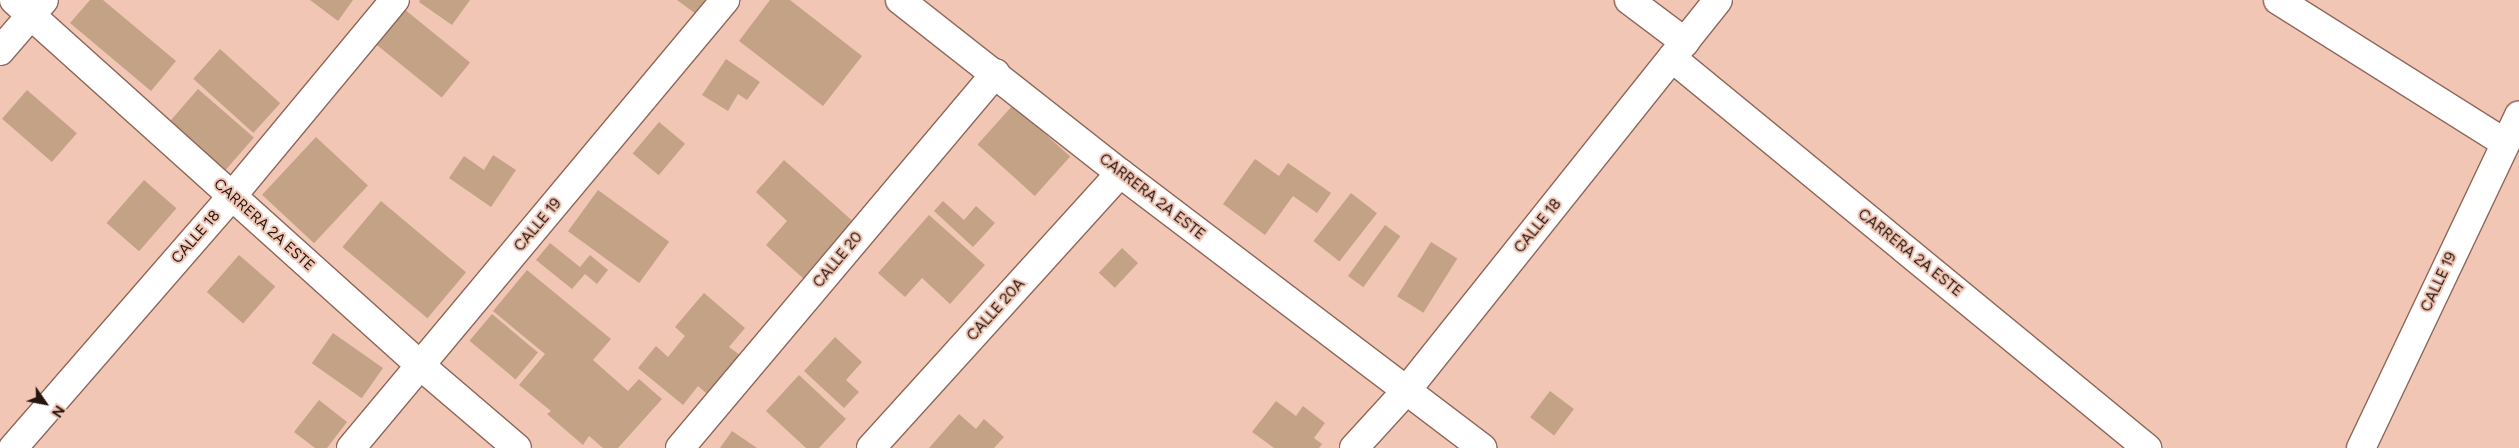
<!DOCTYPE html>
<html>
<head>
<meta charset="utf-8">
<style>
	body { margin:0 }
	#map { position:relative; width:2519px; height:448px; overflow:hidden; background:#f1c6b5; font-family:Figtree,sans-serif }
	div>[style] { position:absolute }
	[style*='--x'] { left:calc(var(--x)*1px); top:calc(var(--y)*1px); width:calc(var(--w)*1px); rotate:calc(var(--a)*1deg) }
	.building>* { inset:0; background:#c3a286; transform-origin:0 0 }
	.roads { filter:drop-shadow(1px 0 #8f6859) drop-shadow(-1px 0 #8f6859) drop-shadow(0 1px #8f6859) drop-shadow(0 -1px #8f6859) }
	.street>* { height:28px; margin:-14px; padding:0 14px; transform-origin:14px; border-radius:14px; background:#fff }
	span { translate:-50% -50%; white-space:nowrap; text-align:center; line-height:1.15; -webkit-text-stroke:4px #f1c6b5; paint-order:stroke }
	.street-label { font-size:15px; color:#24150f }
	.north { position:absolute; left:20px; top:378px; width:50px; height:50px; -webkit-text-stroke:4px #f1c6b5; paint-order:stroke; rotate:123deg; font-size:14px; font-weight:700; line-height:20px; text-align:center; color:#24150f }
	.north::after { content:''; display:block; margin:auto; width:18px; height:22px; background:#24150f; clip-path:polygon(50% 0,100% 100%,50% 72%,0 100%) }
</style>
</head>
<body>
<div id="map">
	<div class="building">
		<i style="clip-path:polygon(90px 0,103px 0,176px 61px,151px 91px,70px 23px)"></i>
		<i style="clip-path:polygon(310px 0,353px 0,338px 21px)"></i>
		<i style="clip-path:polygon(420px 0,470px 0,452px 25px,419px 2px)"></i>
		<i style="clip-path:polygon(677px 0,706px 0,696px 14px)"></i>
		<i style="clip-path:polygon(770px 0,790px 0,862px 56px,823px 106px,739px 41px)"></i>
		<i style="left:404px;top:9px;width:85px;height:45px;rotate:39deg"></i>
		<i style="left:220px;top:49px;width:81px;height:40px;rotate:42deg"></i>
		<i style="clip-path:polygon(726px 59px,760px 82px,747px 100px,738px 94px,728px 111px,702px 95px)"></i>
		<i style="left:198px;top:89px;width:74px;height:45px;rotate:41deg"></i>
		<i style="left:27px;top:90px;width:66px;height:38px;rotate:41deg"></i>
		<i style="left:1013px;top:105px;width:77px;height:53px;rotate:42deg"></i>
		<i style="left:659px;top:122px;width:34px;height:41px;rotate:40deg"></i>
		<i style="left:316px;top:137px;width:71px;height:79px;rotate:43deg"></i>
		<i style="clip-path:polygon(493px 155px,516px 170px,491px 207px,449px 178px,464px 156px,484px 170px)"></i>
		<i style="clip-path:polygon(1255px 159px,1279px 176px,1288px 163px,1331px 193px,1317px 213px,1293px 196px,1265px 235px,1223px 204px)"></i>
		<i style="clip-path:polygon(784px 160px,856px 224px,805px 280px,766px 245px,787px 221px,756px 192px)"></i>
		<i style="left:144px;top:180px;width:43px;height:57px;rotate:41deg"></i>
		<i style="left:598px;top:190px;width:88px;height:51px;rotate:36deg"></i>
		<i style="left:1351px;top:193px;width:33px;height:61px;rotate:38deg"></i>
		<i style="left:381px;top:201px;width:111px;height:60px;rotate:40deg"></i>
		<i style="clip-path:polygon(943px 201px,964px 220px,976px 206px,995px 223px,973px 247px,934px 211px)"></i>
		<i style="clip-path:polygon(929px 215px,985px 265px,950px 304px,922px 278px,905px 297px,878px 273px)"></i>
		<i style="left:1385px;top:225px;width:19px;height:63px;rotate:36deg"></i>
		<i style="left:1431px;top:242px;width:31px;height:64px;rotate:32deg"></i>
		<i style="clip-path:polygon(550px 243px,580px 267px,590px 255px,608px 270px,597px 284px,585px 274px,572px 289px,536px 260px)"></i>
		<i style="left:1122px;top:248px;width:22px;height:34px;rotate:43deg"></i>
		<i style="left:239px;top:255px;width:48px;height:49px;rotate:41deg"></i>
		<i style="clip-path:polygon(527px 270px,611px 339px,593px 360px,628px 391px,639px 379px,662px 399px,618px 448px,603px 448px,589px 436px,583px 445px,547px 414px,551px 411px,519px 385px,545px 354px,493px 311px)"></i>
		<i style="clip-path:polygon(704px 293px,745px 328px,729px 347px,740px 355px,707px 394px,698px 386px,683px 405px,638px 368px,656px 346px,668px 357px,685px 336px,675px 327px)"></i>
		<i style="left:492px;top:314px;width:60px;height:35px;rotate:40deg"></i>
		<i style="left:333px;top:333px;width:61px;height:37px;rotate:35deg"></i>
		<i style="clip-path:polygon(835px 337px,862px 362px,846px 380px,859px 392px,844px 408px,804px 371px)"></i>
		<i style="clip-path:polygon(799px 375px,846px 419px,819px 448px,806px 448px,766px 411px)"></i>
		<i style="left:1550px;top:391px;width:30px;height:33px;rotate:37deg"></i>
		<i style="clip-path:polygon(319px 400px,347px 422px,327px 448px,315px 448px,294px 432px)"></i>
		<i style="clip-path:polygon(1276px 401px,1296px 416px,1303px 406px,1325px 423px,1314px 438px,1322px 444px,1319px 448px,1274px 448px,1252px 432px)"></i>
		<i style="clip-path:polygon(959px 414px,976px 429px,984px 419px,1004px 437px,994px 448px,929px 448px)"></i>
		<i style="clip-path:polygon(732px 431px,757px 448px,720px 448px)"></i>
	</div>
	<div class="roads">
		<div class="street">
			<i style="--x:14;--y:0;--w:547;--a:41.96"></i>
			<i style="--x:421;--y:366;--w:126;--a:40.5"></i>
			<i style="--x:900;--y:0;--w:280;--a:38.2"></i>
			<i style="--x:1120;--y:173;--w:455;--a:37.2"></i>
			<i style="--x:1629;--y:0;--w:70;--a:36.9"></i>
			<i style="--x:2278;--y:0;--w:268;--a:32.2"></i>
			<i style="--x:0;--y:51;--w:67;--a:-49.2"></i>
			<i style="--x:1672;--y:58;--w:615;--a:39.39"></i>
			<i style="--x:13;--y:448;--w:334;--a:-49"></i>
			<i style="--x:232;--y:196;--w:255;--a:-50.3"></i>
			<i style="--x:351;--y:448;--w:584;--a:-50.14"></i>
			<i style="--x:680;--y:448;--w:490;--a:-49.9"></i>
			<i style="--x:871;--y:448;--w:371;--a:-47.8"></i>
			<i style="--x:1354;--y:448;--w:77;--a:-47.6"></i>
			<i style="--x:1406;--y:391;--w:500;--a:-51.41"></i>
			<i style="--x:2361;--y:448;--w:368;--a:-64.6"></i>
		</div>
	</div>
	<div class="street-label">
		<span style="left:1152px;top:197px;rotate:38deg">CARRERA 2A ESTE</span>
		<span style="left:264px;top:225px;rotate:42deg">CARRERA 2A ESTE</span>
		<span style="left:538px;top:225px;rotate:-50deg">CALLE 19</span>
		<span style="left:1538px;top:226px;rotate:-51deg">CALLE 18</span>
		<span style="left:196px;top:237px;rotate:-49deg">CALLE 18</span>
		<span style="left:1910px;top:253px;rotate:39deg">CARRERA 2A ESTE</span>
		<span style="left:838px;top:260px;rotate:-50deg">CALLE 20</span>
		<span style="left:2439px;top:282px;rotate:-65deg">CALLE 19</span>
		<span style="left:996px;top:310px;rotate:-48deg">CALLE 20A</span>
	</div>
	<div class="north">N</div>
</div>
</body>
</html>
